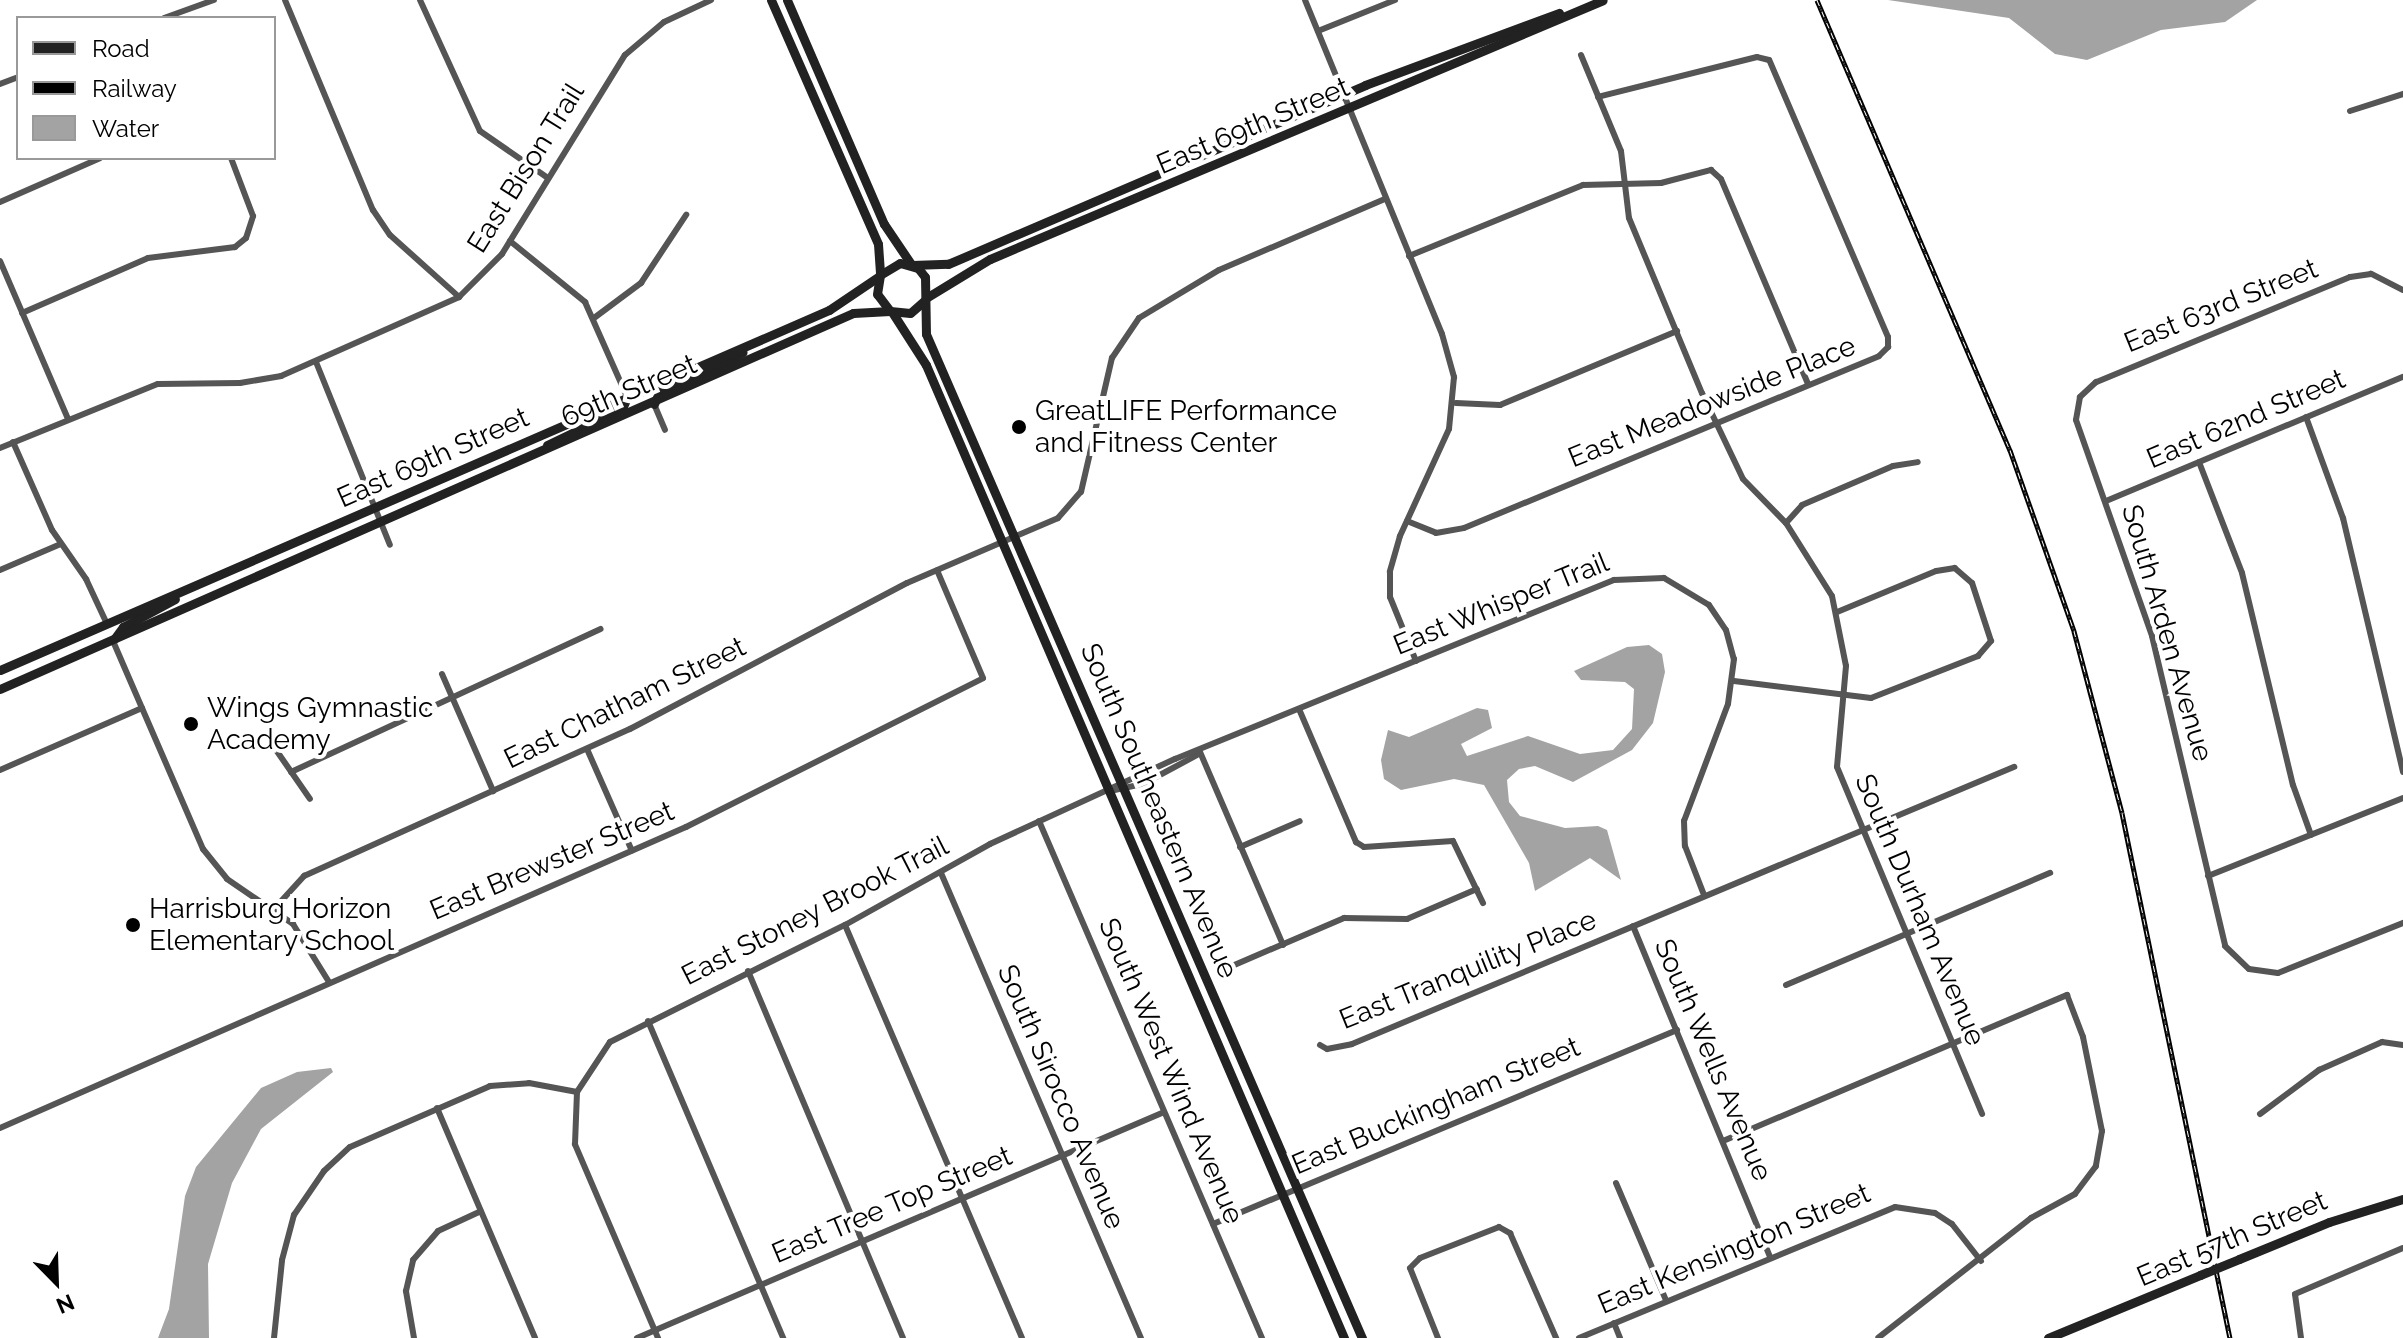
<!DOCTYPE html>
<html>
<head>
<meta charset="utf-8">
<style>
	body { margin:0 }
	#map { position:relative; width:2403px; height:1338px; overflow:hidden; background:#fff; font-family:Raleway,sans-serif }
	div>[style] { position:absolute }
	[style*='--x'] { left:calc(var(--x)*1px); top:calc(var(--y)*1px); width:calc(var(--w)*1px); rotate:calc(var(--a)*1deg) }
	.water>* { inset:0; background:#a3a3a3 }
	.street>* { height:6px; margin:-3px; padding:0 3px; transform-origin:3px; border-radius:3px; background:#555 }
	.secondary>* { height:9px; margin:-4.5px; padding:0 4.5px; transform-origin:4.5px; border-radius:4.5px; background:#222 }
	.rail>* { height:5px; margin-top:-2.5px; transform-origin:0; background:repeating-linear-gradient(90deg,#fff 0 6px,#000 0 12px); box-sizing:border-box; border-block:2px solid #000 }
	.secondary-bridge>* { height:9px; margin:-4.5px; padding:0 4.5px; transform-origin:4.5px; border-radius:4.5px; background:#222 }
	.dots>* { width:22px; height:22px; translate:-50% -50%; box-sizing:border-box; border:4px solid #fff; border-radius:50% }
	span { translate:-50% -50%; white-space:nowrap; text-align:center; line-height:1.15; -webkit-text-stroke:8px #fff; paint-order:stroke }
	.street-label { font-size:28px; color:#000 }
	.poi-label { font-size:28px; color:#000 }
	.left { translate:0 -50%; text-align:left }
	.legend { position:absolute; left:16px; top:16px; width:260px; height:144px; box-sizing:border-box; background:#fff; border:2px solid #999; margin:0; padding:10px 14px; list-style:none; font-size:24px; color:#000 }
	.legend li { display:flex; align-items:center; gap:16px; height:40px }
	.legend b { width:40px; border:2px solid #999 }
	.north { position:absolute; left:16px; top:1242px; width:80px; height:80px; -webkit-text-stroke:6px #fff; paint-order:stroke; rotate:157deg; font-size:22px; font-weight:700; line-height:32px; text-align:center; color:#000 }
	.north::after { content:''; display:block; margin:auto; width:28px; height:36px; background:#000; clip-path:polygon(50% 0,100% 100%,50% 72%,0 100%) }
</style>
</head>
<body>
<div id="map">
	<div class="water">
		<i style="clip-path:polygon(1888px 0,2257px 0,2225px 22px,2161px 30px,2087px 60px,2055px 54px,2009px 18px)"></i>
		<i style="clip-path:polygon(1649px 645px,1662px 654px,1665px 672px,1653px 723px,1632px 750px,1573px 782px,1535px 766px,1519px 769px,1507px 780px,1509px 802px,1520px 816px,1565px 828px,1598px 826px,1607px 830px,1621px 880px,1590px 858px,1535px 891px,1529px 863px,1484px 785px,1454px 779px,1401px 790px,1384px 779px,1381px 760px,1388px 730px,1409px 737px,1477px 708px,1488px 710px,1492px 728px,1461px 744px,1467px 756px,1528px 736px,1580px 754px,1613px 750px,1632px 729px,1634px 689px,1625px 682px,1581px 680px,1574px 671px,1627px 647px)"></i>
		<i style="clip-path:polygon(331px 1068px,333px 1072px,261px 1129px,232px 1183px,208px 1264px,209px 1338px,158px 1338px,169px 1309px,185px 1196px,196px 1167px,261px 1088px,297px 1072px)"></i>
	</div>
	<div class="street">
		<i style="--x:285;--y:0;--w:228;--a:67.3"></i>
		<i style="--x:373;--y:210;--w:30;--a:56"></i>
		<i style="--x:390;--y:235;--w:93;--a:41.9"></i>
		<i style="--x:420;--y:0;--w:144;--a:65.4"></i>
		<i style="--x:480;--y:131;--w:83;--a:34.7"></i>
		<i style="--x:1305;--y:0;--w:361;--a:67.7"></i>
		<i style="--x:1442;--y:334;--w:45;--a:74.4"></i>
		<i style="--x:1454;--y:377;--w:52;--a:95.5"></i>
		<i style="--x:1449;--y:429;--w:118;--a:114.6"></i>
		<i style="--x:1400;--y:536;--w:37;--a:106"></i>
		<i style="--x:1390;--y:572;--w:25;--a:90"></i>
		<i style="--x:1390;--y:597;--w:69;--a:67.9"></i>
		<i style="--x:164;--y:18;--w:53;--a:-19.8"></i>
		<i style="--x:1318;--y:31;--w:83;--a:-21.9"></i>
		<i style="--x:1581;--y:55;--w:104;--a:67.4"></i>
		<i style="--x:1621;--y:151;--w:67;--a:83.2"></i>
		<i style="--x:1629;--y:218;--w:190;--a:67.4"></i>
		<i style="--x:1702;--y:393;--w:95;--a:64.5"></i>
		<i style="--x:1743;--y:479;--w:62;--a:45.7"></i>
		<i style="--x:1786;--y:523;--w:86;--a:57.8"></i>
		<i style="--x:1832;--y:596;--w:71;--a:78.7"></i>
		<i style="--x:1846;--y:666;--w:101;--a:95.1"></i>
		<i style="--x:1837;--y:767;--w:376;--a:67.3"></i>
		<i style="--x:0;--y:84;--w:19;--a:-21"></i>
		<i style="--x:2350;--y:111;--w:56;--a:-17.8"></i>
		<i style="--x:0;--y:202;--w:109;--a:-23.7"></i>
		<i style="--x:510;--y:241;--w:97;--a:39.1"></i>
		<i style="--x:585;--y:302;--w:104;--a:66.1"></i>
		<i style="--x:1409;--y:256;--w:188;--a:-22.2"></i>
		<i style="--x:1583;--y:185;--w:78;--a:-1.5"></i>
		<i style="--x:1661;--y:183;--w:52;--a:-14.6"></i>
		<i style="--x:1711;--y:170;--w:13;--a:42"></i>
		<i style="--x:1721;--y:179;--w:223;--a:67"></i>
		<i style="--x:0;--y:261;--w:172;--a:66.7"></i>
		<i style="--x:2403;--y:290;--w:36;--a:-153"></i>
		<i style="--x:2371;--y:274;--w:21;--a:172"></i>
		<i style="--x:2350;--y:277;--w:275;--a:157.5"></i>
		<i style="--x:2096;--y:382;--w:22;--a:137"></i>
		<i style="--x:2080;--y:397;--w:23;--a:100"></i>
		<i style="--x:2076;--y:420;--w:229;--a:70.6"></i>
		<i style="--x:2152;--y:636;--w:318;--a:76.7"></i>
		<i style="--x:2225;--y:946;--w:33;--a:44"></i>
		<i style="--x:2249;--y:969;--w:29;--a:8"></i>
		<i style="--x:2278;--y:973;--w:135;--a:-21.8"></i>
		<i style="--x:22;--y:313;--w:137;--a:-23.6"></i>
		<i style="--x:148;--y:258;--w:88;--a:-7.2"></i>
		<i style="--x:235;--y:247;--w:14;--a:-39"></i>
		<i style="--x:246;--y:238;--w:23;--a:-72"></i>
		<i style="--x:253;--y:216;--w:62;--a:-110.8"></i>
		<i style="--x:594;--y:318;--w:59;--a:-36.7"></i>
		<i style="--x:641;--y:283;--w:82;--a:-56.5"></i>
		<i style="--x:316;--y:362;--w:197;--a:68"></i>
		<i style="--x:1456;--y:403;--w:44;--a:2.6"></i>
		<i style="--x:1500;--y:405;--w:192;--a:-22.7"></i>
		<i style="--x:654;--y:404;--w:28;--a:67"></i>
		<i style="--x:2306;--y:417;--w:108;--a:69.9"></i>
		<i style="--x:2343;--y:518;--w:261;--a:76.7"></i>
		<i style="--x:13;--y:442;--w:96;--a:66.1"></i>
		<i style="--x:52;--y:530;--w:60;--a:55.2"></i>
		<i style="--x:86;--y:579;--w:50;--a:65"></i>
		<i style="--x:0;--y:448;--w:170;--a:-22.1"></i>
		<i style="--x:158;--y:384;--w:82;--a:-0.7"></i>
		<i style="--x:240;--y:383;--w:42;--a:-9.7"></i>
		<i style="--x:281;--y:376;--w:195;--a:-23.9"></i>
		<i style="--x:459;--y:297;--w:61;--a:-45"></i>
		<i style="--x:502;--y:254;--w:234;--a:-58.3"></i>
		<i style="--x:625;--y:55;--w:51;--a:-40.2"></i>
		<i style="--x:664;--y:22;--w:52;--a:-25.1"></i>
		<i style="--x:2199;--y:462;--w:119;--a:68.8"></i>
		<i style="--x:2242;--y:573;--w:218;--a:76.5"></i>
		<i style="--x:2293;--y:785;--w:53;--a:70.2"></i>
		<i style="--x:2106;--y:501;--w:322;--a:-22.7"></i>
		<i style="--x:1407;--y:521;--w:31;--a:22"></i>
		<i style="--x:1436;--y:533;--w:28;--a:-10"></i>
		<i style="--x:1464;--y:528;--w:449;--a:-22.5"></i>
		<i style="--x:1879;--y:356;--w:13;--a:-45"></i>
		<i style="--x:1888;--y:347;--w:10;--a:-90"></i>
		<i style="--x:1888;--y:337;--w:301;--a:-113.2"></i>
		<i style="--x:1769;--y:60;--w:12;--a:-166"></i>
		<i style="--x:1757;--y:57;--w:164;--a:165.9"></i>
		<i style="--x:1786;--y:523;--w:24;--a:-48"></i>
		<i style="--x:1802;--y:505;--w:99;--a:-23.2"></i>
		<i style="--x:1893;--y:466;--w:25;--a:-9"></i>
		<i style="--x:0;--y:570;--w:66;--a:-23.1"></i>
		<i style="--x:113;--y:641;--w:227;--a:66.6"></i>
		<i style="--x:203;--y:849;--w:38;--a:51"></i>
		<i style="--x:227;--y:879;--w:80;--a:34.3"></i>
		<i style="--x:293;--y:924;--w:68;--a:58.2"></i>
		<i style="--x:442;--y:674;--w:128;--a:66.4"></i>
		<i style="--x:1734;--y:681;--w:138;--a:7.1"></i>
		<i style="--x:1871;--y:698;--w:115;--a:-21.4"></i>
		<i style="--x:1978;--y:656;--w:20;--a:-49"></i>
		<i style="--x:1991;--y:641;--w:61;--a:-108.1"></i>
		<i style="--x:1972;--y:583;--w:23;--a:-139"></i>
		<i style="--x:1955;--y:568;--w:19;--a:171"></i>
		<i style="--x:1936;--y:571;--w:107;--a:157.5"></i>
		<i style="--x:1299;--y:709;--w:145;--a:66.8"></i>
		<i style="--x:1356;--y:842;--w:9;--a:32"></i>
		<i style="--x:1364;--y:847;--w:89;--a:-3.9"></i>
		<i style="--x:1453;--y:841;--w:69;--a:64.2"></i>
		<i style="--x:274;--y:747;--w:63;--a:55.3"></i>
		<i style="--x:587;--y:749;--w:111;--a:66.2"></i>
		<i style="--x:1200;--y:752;--w:210;--a:66.7"></i>
		<i style="--x:0;--y:770;--w:155;--a:-23.6"></i>
		<i style="--x:291;--y:772;--w:341;--a:-24.8"></i>
		<i style="--x:1110;--y:791;--w:34;--a:-12"></i>
		<i style="--x:1143;--y:784;--w:61;--a:-28.2"></i>
		<i style="--x:1039;--y:821;--w:563;--a:66.67"></i>
		<i style="--x:1240;--y:847;--w:65;--a:-23.4"></i>
		<i style="--x:941;--y:873;--w:506;--a:66.73"></i>
		<i style="--x:2208;--y:876;--w:210;--a:-21.8"></i>
		<i style="--x:274;--y:909;--w:45;--a:-47.7"></i>
		<i style="--x:304;--y:876;--w:358;--a:-24.3"></i>
		<i style="--x:630;--y:729;--w:313;--a:-27.8"></i>
		<i style="--x:907;--y:583;--w:164;--a:-23.3"></i>
		<i style="--x:1058;--y:518;--w:35;--a:-49"></i>
		<i style="--x:1081;--y:492;--w:138;--a:-77"></i>
		<i style="--x:1112;--y:358;--w:48;--a:-56"></i>
		<i style="--x:1139;--y:318;--w:93;--a:-31"></i>
		<i style="--x:1219;--y:270;--w:181;--a:-23.2"></i>
		<i style="--x:845;--y:925;--w:449;--a:66.8"></i>
		<i style="--x:1633;--y:926;--w:357;--a:67.5"></i>
		<i style="--x:1232;--y:966;--w:122;--a:-23.2"></i>
		<i style="--x:1344;--y:918;--w:63;--a:0.9"></i>
		<i style="--x:1407;--y:919;--w:76;--a:-23.2"></i>
		<i style="--x:748;--y:971;--w:398;--a:67.1"></i>
		<i style="--x:1786;--y:985;--w:287;--a:-23"></i>
		<i style="--x:648;--y:1021;--w:345;--a:66.9"></i>
		<i style="--x:1320;--y:1045;--w:8;--a:30"></i>
		<i style="--x:1327;--y:1049;--w:25;--a:-11"></i>
		<i style="--x:1352;--y:1044;--w:718;--a:-22.71"></i>
		<i style="--x:437;--y:1108;--w:250;--a:66.9"></i>
		<i style="--x:2260;--y:1114;--w:74;--a:-36.7"></i>
		<i style="--x:2319;--y:1070;--w:69;--a:-24"></i>
		<i style="--x:2382;--y:1042;--w:21;--a:8"></i>
		<i style="--x:0;--y:1128;--w:749;--a:-23.69"></i>
		<i style="--x:686;--y:827;--w:332;--a:-26.6"></i>
		<i style="--x:983;--y:678;--w:117;--a:-113.1"></i>
		<i style="--x:1723;--y:1141;--w:374;--a:-23"></i>
		<i style="--x:2067;--y:995;--w:45;--a:69.1"></i>
		<i style="--x:2083;--y:1037;--w:96;--a:78.6"></i>
		<i style="--x:2102;--y:1131;--w:36;--a:100"></i>
		<i style="--x:2096;--y:1166;--w:35;--a:127"></i>
		<i style="--x:2075;--y:1194;--w:50;--a:151.4"></i>
		<i style="--x:2031;--y:1218;--w:194;--a:141.9"></i>
		<i style="--x:1616;--y:1183;--w:127;--a:66.9"></i>
		<i style="--x:1213;--y:1224;--w:503;--a:-22.69"></i>
		<i style="--x:1614;--y:1323;--w:16;--a:68"></i>
		<i style="--x:274;--y:1338;--w:78;--a:-84.1"></i>
		<i style="--x:282;--y:1260;--w:47;--a:-75.1"></i>
		<i style="--x:294;--y:1215;--w:53;--a:-55.7"></i>
		<i style="--x:324;--y:1171;--w:35;--a:-43"></i>
		<i style="--x:350;--y:1147;--w:153;--a:-23.5"></i>
		<i style="--x:490;--y:1086;--w:39;--a:-4"></i>
		<i style="--x:529;--y:1083;--w:49;--a:10.6"></i>
		<i style="--x:414;--y:1338;--w:48;--a:-99.7"></i>
		<i style="--x:406;--y:1291;--w:32;--a:-77"></i>
		<i style="--x:413;--y:1260;--w:38;--a:-49"></i>
		<i style="--x:438;--y:1231;--w:47;--a:-24.9"></i>
		<i style="--x:637;--y:1338;--w:573;--a:-23.21"></i>
		<i style="--x:658;--y:1338;--w:211;--a:-113.2"></i>
		<i style="--x:575;--y:1144;--w:52;--a:-87.8"></i>
		<i style="--x:577;--y:1092;--w:60;--a:-56.6"></i>
		<i style="--x:610;--y:1042;--w:263;--a:-26.5"></i>
		<i style="--x:845;--y:925;--w:166;--a:-29.2"></i>
		<i style="--x:990;--y:844;--w:204;--a:-24.7"></i>
		<i style="--x:1175;--y:759;--w:474;--a:-22.2"></i>
		<i style="--x:1614;--y:580;--w:50;--a:-2.3"></i>
		<i style="--x:1664;--y:578;--w:52;--a:31"></i>
		<i style="--x:1709;--y:605;--w:30;--a:56"></i>
		<i style="--x:1726;--y:630;--w:30;--a:75"></i>
		<i style="--x:1734;--y:659;--w:45;--a:97.6"></i>
		<i style="--x:1728;--y:704;--w:125;--a:110.6"></i>
		<i style="--x:1684;--y:821;--w:25;--a:88"></i>
		<i style="--x:1685;--y:846;--w:53;--a:68.8"></i>
		<i style="--x:1438;--y:1338;--w:75;--a:-111.8"></i>
		<i style="--x:1410;--y:1268;--w:14;--a:-45"></i>
		<i style="--x:1420;--y:1258;--w:85;--a:-21.4"></i>
		<i style="--x:1499;--y:1227;--w:13;--a:29"></i>
		<i style="--x:1510;--y:1233;--w:115;--a:66.3"></i>
		<i style="--x:1579;--y:1338;--w:342;--a:-22.5"></i>
		<i style="--x:1895;--y:1207;--w:40;--a:8.5"></i>
		<i style="--x:1935;--y:1213;--w:20;--a:33"></i>
		<i style="--x:1952;--y:1224;--w:47;--a:51.9"></i>
		<i style="--x:2301;--y:1338;--w:44;--a:-97.8"></i>
		<i style="--x:2295;--y:1294;--w:117;--a:-23.1"></i>
	</div>
	<div class="secondary">
		<i style="--x:771;--y:0;--w:266;--a:66.3"></i>
		<i style="--x:878;--y:244;--w:30;--a:86"></i>
		<i style="--x:787;--y:0;--w:244;--a:66.6"></i>
		<i style="--x:884;--y:224;--w:48;--a:56"></i>
		<i style="--x:912;--y:265;--w:36;--a:-2"></i>
		<i style="--x:948;--y:264;--w:454;--a:-23.2"></i>
		<i style="--x:1365;--y:85;--w:207;--a:-20.4"></i>
		<i style="--x:926;--y:298;--w:75;--a:-31.4"></i>
		<i style="--x:990;--y:259;--w:665;--a:-22.9"></i>
		<i style="--x:924;--y:301;--w:18;--a:139"></i>
		<i style="--x:910;--y:313;--w:20;--a:-174"></i>
		<i style="--x:890;--y:311;--w:21;--a:-127"></i>
		<i style="--x:877;--y:294;--w:19;--a:-81"></i>
		<i style="--x:880;--y:275;--w:23;--a:-31"></i>
		<i style="--x:900;--y:263;--w:19;--a:16"></i>
		<i style="--x:918;--y:268;--w:11;--a:52"></i>
		<i style="--x:925;--y:277;--w:57;--a:89"></i>
		<i style="--x:926;--y:334;--w:1095;--a:66.53"></i>
		<i style="--x:892;--y:312;--w:63;--a:57.3"></i>
		<i style="--x:926;--y:365;--w:1059;--a:66.75"></i>
		<i style="--x:654;--y:404;--w:12;--a:-66"></i>
		<i style="--x:659;--y:393;--w:93;--a:-26"></i>
		<i style="--x:547;--y:445;--w:83;--a:-25.6"></i>
		<i style="--x:622;--y:409;--w:13;--a:-67"></i>
		<i style="--x:115;--y:638;--w:14;--a:-54"></i>
		<i style="--x:123;--y:627;--w:59;--a:-28.3"></i>
		<i style="--x:0;--y:670;--w:904;--a:-23.47"></i>
		<i style="--x:829;--y:310;--w:59;--a:-34"></i>
		<i style="--x:0;--y:689;--w:932;--a:-23.79"></i>
		<i style="--x:853;--y:313;--w:37;--a:-3"></i>
		<i style="--x:2239;--y:1259;--w:97;--a:-22.3"></i>
		<i style="--x:2329;--y:1222;--w:77;--a:-17.3"></i>
		<i style="--x:2048;--y:1338;--w:165;--a:-22.5"></i>
	</div>
	<div class="rail">
		<i style="--x:1817;--y:0;--w:490;--a:66.8"></i>
		<i style="--x:2010;--y:450;--w:192;--a:70.5"></i>
		<i style="--x:2074;--y:631;--w:188;--a:75.2"></i>
		<i style="--x:2122;--y:813;--w:536;--a:78.38"></i>
	</div>
	<div class="secondary-bridge">
		<i style="--x:2200;--y:1275;--w:42;--a:-22.3"></i>
	</div>
	<div class="dots">
		<i style="left:1019px;top:427px;background:#000"></i>
		<i style="left:191px;top:724px;background:#000"></i>
		<i style="left:133px;top:925px;background:#000"></i>
	</div>
	<div class="street-label">
		<span style="left:1253px;top:126px;rotate:-23deg">East 69th Street</span>
		<span style="left:526px;top:168px;rotate:-58deg">East Bison Trail</span>
		<span style="left:2221px;top:306px;rotate:-22deg">East 63rd Street</span>
		<span style="left:629px;top:391px;rotate:-23deg">69th Street</span>
		<span style="left:1712px;top:402px;rotate:-22deg">East Meadowside Place</span>
		<span style="left:2246px;top:419px;rotate:-23deg">East 62nd Street</span>
		<span style="left:433px;top:458px;rotate:-24deg">East 69th Street</span>
		<span style="left:1501px;top:604px;rotate:-22deg">East Whisper Trail</span>
		<span style="left:2167px;top:633px;rotate:74deg">South Arden Avenue</span>
		<span style="left:625px;top:703px;rotate:-26deg">East Chatham Street</span>
		<span style="left:1159px;top:811px;rotate:67deg">South Southeastern Avenue</span>
		<span style="left:552px;top:861px;rotate:-23deg">East Brewster Street</span>
		<span style="left:1920px;top:910px;rotate:67deg">South Durham Avenue</span>
		<span style="left:815px;top:911px;rotate:-27deg">East Stoney Brook Trail</span>
		<span style="left:1468px;top:970px;rotate:-22deg">East Tranquility Place</span>
		<span style="left:1713px;top:1060px;rotate:67deg">South Wells Avenue</span>
		<span style="left:1171px;top:1071px;rotate:67deg">South West Wind Avenue</span>
		<span style="left:1061px;top:1097px;rotate:67deg">South Sirocco Avenue</span>
		<span style="left:1436px;top:1106px;rotate:-23deg">East Buckingham Street</span>
		<span style="left:892px;top:1205px;rotate:-23deg">East Tree Top Street</span>
		<span style="left:2232px;top:1239px;rotate:-23deg">East 57th Street</span>
		<span style="left:1734px;top:1249px;rotate:-23deg">East Kensington Street</span>
	</div>
	<div class="poi-label">
		<span class="left" style="left:1035px;top:427px">GreatLIFE Performance<br>and Fitness Center</span>
		<span class="left" style="left:207px;top:724px">Wings Gymnastic<br>Academy</span>
		<span class="left" style="left:149px;top:925px">Harrisburg Horizon<br>Elementary School</span>
	</div>
	<ul class="legend">
	<li><b style="height:10px;background:#222"></b>Road</li>
	<li><b style="height:10px;background:#000"></b>Railway</li>
	<li><b style="height:22px;background:#a3a3a3"></b>Water</li>
	</ul>
	<div class="north">N</div>
</div>
</body>
</html>
